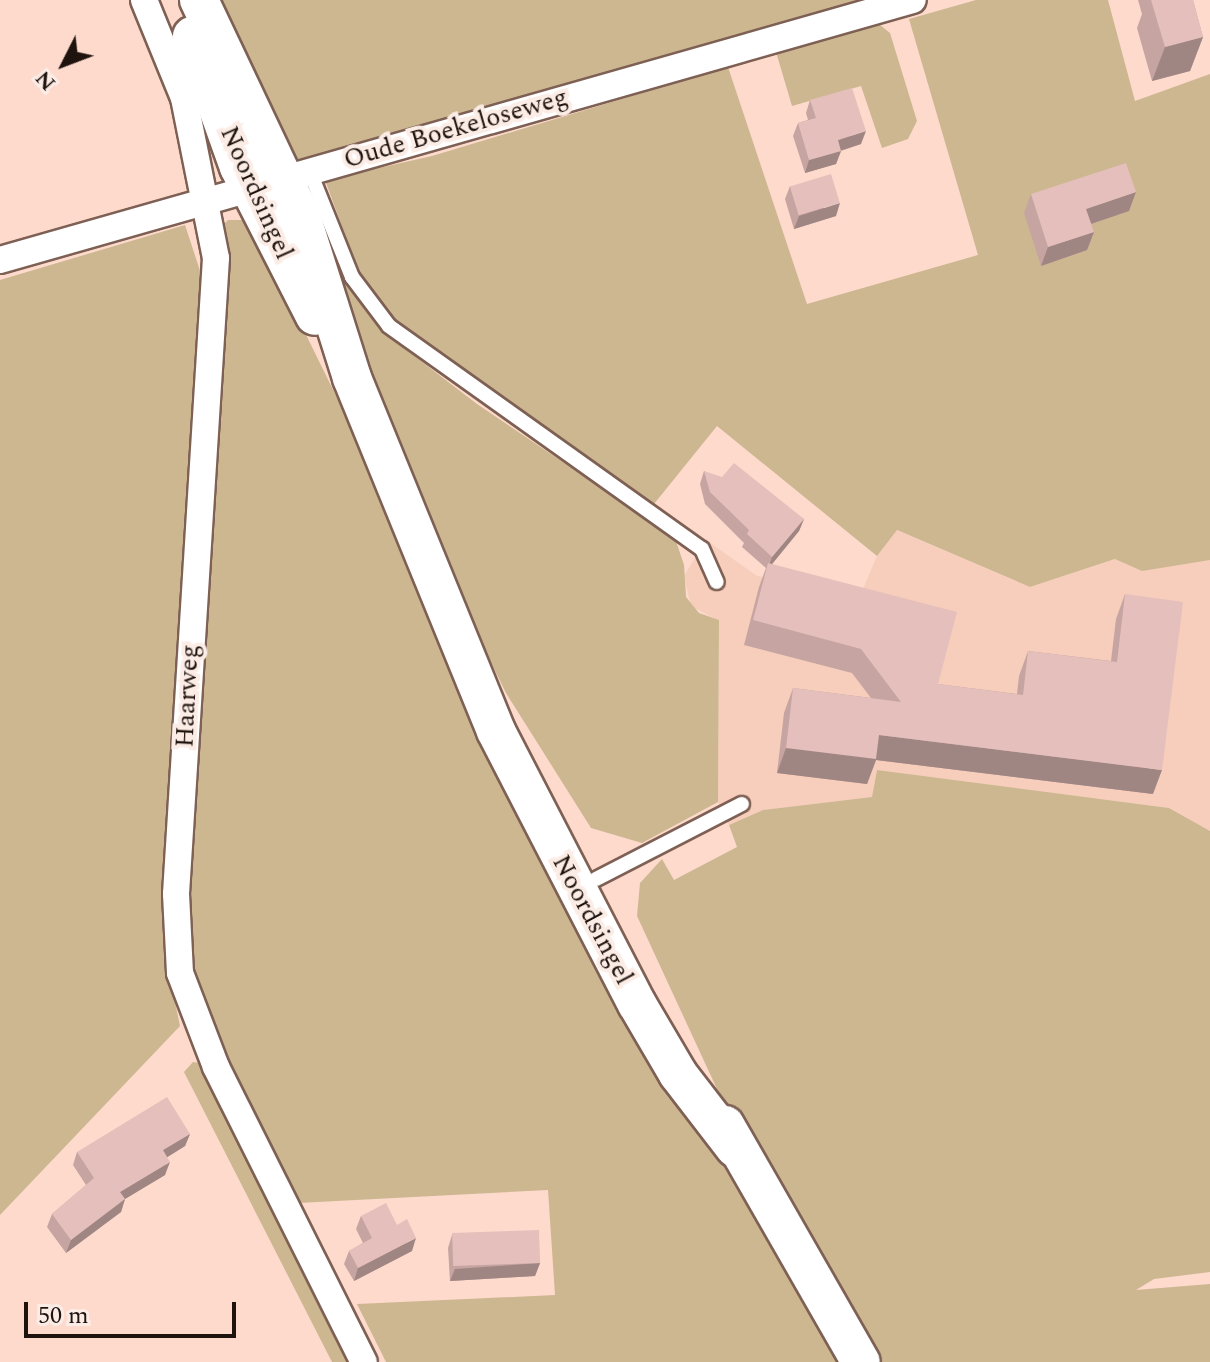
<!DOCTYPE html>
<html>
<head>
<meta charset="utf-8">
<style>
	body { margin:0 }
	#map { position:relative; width:1210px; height:1362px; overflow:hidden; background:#fddacc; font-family:Spectral,serif }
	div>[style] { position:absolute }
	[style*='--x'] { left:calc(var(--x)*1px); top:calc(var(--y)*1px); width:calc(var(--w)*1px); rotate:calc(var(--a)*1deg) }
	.built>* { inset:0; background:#f7cdbb }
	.green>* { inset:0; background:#cdb791 }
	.roads { filter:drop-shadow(2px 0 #7e6054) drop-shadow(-2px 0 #7e6054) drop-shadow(0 2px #7e6054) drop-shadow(0 -2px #7e6054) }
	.lane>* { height:14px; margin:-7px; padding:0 7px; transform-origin:7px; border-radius:7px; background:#fff }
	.street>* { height:26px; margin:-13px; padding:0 13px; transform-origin:13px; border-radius:13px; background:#fff }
	.secondary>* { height:38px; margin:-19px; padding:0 19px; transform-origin:19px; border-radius:19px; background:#fff }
	.wall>* { inset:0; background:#c5a4a1 }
	.shaded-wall>* { inset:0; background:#a08683 }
	.building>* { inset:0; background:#e5bfbb; transform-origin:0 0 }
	span { translate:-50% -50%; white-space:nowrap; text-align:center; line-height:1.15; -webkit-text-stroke:8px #fbece6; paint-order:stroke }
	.street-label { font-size:26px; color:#1f130e }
	.north { position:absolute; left:24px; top:24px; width:80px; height:80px; -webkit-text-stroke:6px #fbece6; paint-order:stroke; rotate:228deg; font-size:22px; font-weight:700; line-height:32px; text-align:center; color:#1f130e }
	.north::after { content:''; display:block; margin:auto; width:28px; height:36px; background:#1f130e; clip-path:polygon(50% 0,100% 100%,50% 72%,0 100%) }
	.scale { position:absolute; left:24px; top:1302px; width:212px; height:36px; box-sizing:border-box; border:4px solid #1f130e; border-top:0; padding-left:10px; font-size:24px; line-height:28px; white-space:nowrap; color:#1f130e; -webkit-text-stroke:6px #fbece6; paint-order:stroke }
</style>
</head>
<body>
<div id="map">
	<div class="built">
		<i style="clip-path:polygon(896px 530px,1030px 587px,1116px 559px,1210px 539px,1210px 831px,1169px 808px,877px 770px,872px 797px,763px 810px,729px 825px,718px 802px,719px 621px,691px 606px,684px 576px,706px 540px,757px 576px,860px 596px,877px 556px)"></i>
	</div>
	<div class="green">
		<i style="clip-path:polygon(213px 0,870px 0,289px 162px)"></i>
		<i style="clip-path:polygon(976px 0,1108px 0,1135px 101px,1210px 74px,1210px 560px,1142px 571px,1115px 559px,1030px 587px,897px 530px,877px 556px,717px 426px,654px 504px,395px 320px,359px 273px,325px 180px,432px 156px,728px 67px,807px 304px,978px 255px,909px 19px)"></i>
		<i style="clip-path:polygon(875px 21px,890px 33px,917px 121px,908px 139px,882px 148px,861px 86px,792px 106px,776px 52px)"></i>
		<i style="clip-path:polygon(307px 189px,347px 282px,383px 332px,477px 404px,675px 538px,684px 565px,686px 597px,699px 613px,719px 620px,718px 802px,642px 843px,591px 828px,506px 693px,477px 634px,384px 419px)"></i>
		<i style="clip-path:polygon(228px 220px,242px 220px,254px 229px,676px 1087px,842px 1362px,386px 1362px,357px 1304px,555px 1295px,548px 1190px,298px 1203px,205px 1015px,193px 971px,187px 901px,210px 591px,220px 228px)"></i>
		<i style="clip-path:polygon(185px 225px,205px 286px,166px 959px,180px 1026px,0 1215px,0 280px)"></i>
		<i style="clip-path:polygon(877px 770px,1169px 808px,1210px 831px,1210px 1272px,1154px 1279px,1136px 1290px,1210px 1284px,1210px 1362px,876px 1362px,723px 1102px,637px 916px,640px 883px,662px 859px,674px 880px,737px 847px,729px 825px,763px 810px,872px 797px)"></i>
		<i style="clip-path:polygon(193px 1062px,200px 1063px,354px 1362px,332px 1362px,184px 1072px)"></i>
	</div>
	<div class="roads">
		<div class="lane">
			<i style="--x:310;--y:172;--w:113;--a:68.2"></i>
			<i style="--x:352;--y:277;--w:61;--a:52.9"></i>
			<i style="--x:389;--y:326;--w:384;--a:35.5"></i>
			<i style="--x:702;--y:549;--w:36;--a:66"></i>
			<i style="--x:596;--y:879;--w:164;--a:-27.2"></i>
		</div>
		<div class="street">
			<i style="--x:144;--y:0;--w:106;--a:67.8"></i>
			<i style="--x:184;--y:98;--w:163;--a:78.7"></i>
			<i style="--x:216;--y:258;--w:637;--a:93.6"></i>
			<i style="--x:176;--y:894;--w:79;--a:87.1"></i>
			<i style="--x:180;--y:973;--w:101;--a:69"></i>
			<i style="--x:216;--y:1067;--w:330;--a:63.4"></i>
			<i style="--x:0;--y:260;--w:949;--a:-15.9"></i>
		</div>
		<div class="secondary">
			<i style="--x:199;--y:0;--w:239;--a:64.7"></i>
			<i style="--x:301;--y:216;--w:170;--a:72.5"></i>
			<i style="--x:352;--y:378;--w:381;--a:67.8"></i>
			<i style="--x:496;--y:731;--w:307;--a:62.7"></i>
			<i style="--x:637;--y:1004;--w:81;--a:59.6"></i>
			<i style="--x:678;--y:1074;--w:93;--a:52.4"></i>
			<i style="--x:192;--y:36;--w:139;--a:70.3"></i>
			<i style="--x:239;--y:167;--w:167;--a:63"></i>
			<i style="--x:725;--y:1125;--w:273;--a:60.2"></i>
		</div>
	</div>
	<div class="wall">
		<i style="clip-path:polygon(1138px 0,1193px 0,1203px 37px,1190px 71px,1152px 81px,1137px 28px,1142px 14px)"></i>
		<i style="clip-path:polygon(810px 100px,861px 144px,841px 151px,836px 164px,805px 173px,793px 136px,798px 123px,808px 120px,806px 113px)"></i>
		<i style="clip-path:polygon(790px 186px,836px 216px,794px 229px,785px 199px)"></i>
		<i style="clip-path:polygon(1031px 194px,1129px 211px,1091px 224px,1094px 232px,1087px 250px,1041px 266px,1024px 213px)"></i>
		<i style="clip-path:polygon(704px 471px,804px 519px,799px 531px,772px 564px,938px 684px,1017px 694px,1019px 676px,1028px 651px,1111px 661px,1116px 619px,1125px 594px,1153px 794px,876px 760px,867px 784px,777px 773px,784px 713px,793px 688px,871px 698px,852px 673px,744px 645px,759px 587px,766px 568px,742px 547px,744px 543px,705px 504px,700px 484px)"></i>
		<i style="clip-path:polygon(190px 1134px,185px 1146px,167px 1157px,165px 1175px,125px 1199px,121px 1212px,66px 1253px,47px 1227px,52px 1214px,86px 1185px,73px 1165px,77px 1152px)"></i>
		<i style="clip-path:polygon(361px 1216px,397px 1225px,412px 1251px,354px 1281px,344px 1264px,349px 1251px,363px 1243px,356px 1229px)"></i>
		<i style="clip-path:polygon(452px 1235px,540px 1263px,535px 1276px,450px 1281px,448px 1248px)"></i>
	</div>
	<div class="shaded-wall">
		<i style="clip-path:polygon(1203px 37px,1190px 71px,1152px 81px,1165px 47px)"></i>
		<i style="clip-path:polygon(866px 131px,861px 144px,833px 153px,838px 140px)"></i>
		<i style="clip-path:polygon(841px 151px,836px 164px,805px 173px,809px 160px)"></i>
		<i style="clip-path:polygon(1136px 192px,1129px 211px,1079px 228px,1086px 209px)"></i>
		<i style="clip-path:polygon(840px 203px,836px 216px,794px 229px,799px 216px)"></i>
		<i style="clip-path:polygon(1094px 232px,1087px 250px,1041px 266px,1048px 247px)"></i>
		<i style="clip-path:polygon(804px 519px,799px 531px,768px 569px,772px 557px)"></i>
		<i style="clip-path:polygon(879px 735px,1162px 770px,1153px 794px,876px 760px,867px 784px,777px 773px,786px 748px)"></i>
		<i style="clip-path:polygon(190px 1134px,185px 1146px,158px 1163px,163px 1150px)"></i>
		<i style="clip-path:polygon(170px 1162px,165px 1175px,125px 1199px,121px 1212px,66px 1253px,71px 1240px,120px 1192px)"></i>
		<i style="clip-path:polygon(416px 1238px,412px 1251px,354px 1281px,358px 1268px)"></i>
		<i style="clip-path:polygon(540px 1263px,535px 1276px,450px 1281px,455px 1269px)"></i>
	</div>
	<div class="building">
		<i style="clip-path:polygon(1151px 0,1193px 0,1203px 37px,1165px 47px)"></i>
		<i style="clip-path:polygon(852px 88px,866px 131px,838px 140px,841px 151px,809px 160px,798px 123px,816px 118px,810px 100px)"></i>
		<i style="clip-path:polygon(1126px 163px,1136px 192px,1086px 209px,1094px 232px,1048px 247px,1031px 194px)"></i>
		<i style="left:831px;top:174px;width:30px;height:43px;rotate:73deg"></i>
		<i style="clip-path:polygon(734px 463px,804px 519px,772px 557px,747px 534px,749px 530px,710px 492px,704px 471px,722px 477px)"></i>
		<i style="clip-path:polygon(768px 563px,957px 612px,938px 684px,1023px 695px,1028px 651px,1117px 662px,1125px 594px,1183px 602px,1162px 770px,879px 735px,876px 759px,786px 748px,793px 688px,901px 702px,861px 649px,753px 620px)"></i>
		<i style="clip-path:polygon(167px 1097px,190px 1134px,163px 1150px,170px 1162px,120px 1192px,125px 1199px,71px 1240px,52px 1214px,94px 1178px,77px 1152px)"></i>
		<i style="clip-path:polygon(386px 1203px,397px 1225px,407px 1219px,416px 1238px,358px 1268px,349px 1251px,372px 1238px,361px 1216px)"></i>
		<i style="left:539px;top:1230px;width:33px;height:87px;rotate:88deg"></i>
	</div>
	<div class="street-label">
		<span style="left:456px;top:129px;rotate:-16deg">Oude Boekeloseweg</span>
		<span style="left:256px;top:193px;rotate:66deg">Noordsingel</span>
		<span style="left:188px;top:696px;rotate:-87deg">Haarweg</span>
		<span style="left:592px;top:920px;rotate:62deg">Noordsingel</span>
	</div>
	<div class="north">N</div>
	<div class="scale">50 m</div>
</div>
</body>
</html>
